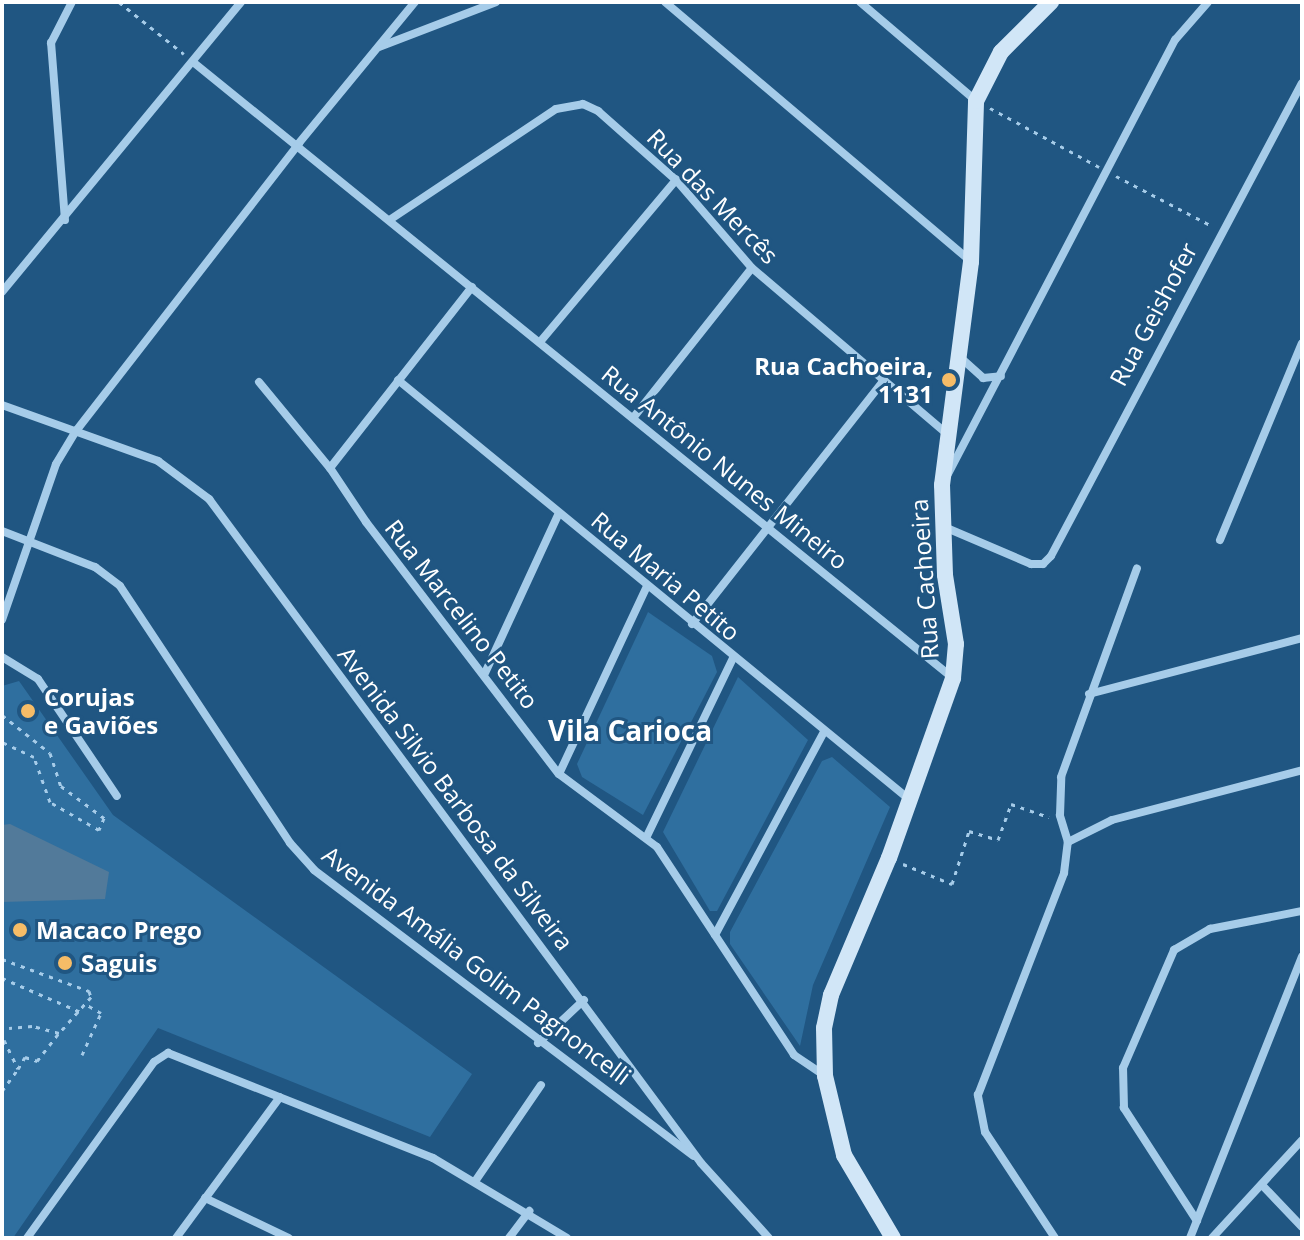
<!DOCTYPE html>
<html>
<head>
<meta charset="utf-8">
<style>
	body { margin:0 }
	#map { position:relative; width:1304px; height:1240px; overflow:hidden; background:#205682; font-family:"Open Sans",sans-serif }
	div>[style] { position:absolute }
	[style*='--x'] { left:calc(var(--x)*1px); top:calc(var(--y)*1px); width:calc(var(--w)*1px); rotate:calc(var(--a)*1deg) }
	.green>* { inset:0; background:#2f6f9f }
	.water>* { inset:0; background:#527a9a }
	.path>* { height:3px; margin-top:-1.5px; transform-origin:0; background:repeating-linear-gradient(90deg,#a6cce9 0 4px,transparent 0 10px) }
	.minor>* { height:8px; margin:-4px; padding:0 4px; transform-origin:4px; border-radius:4px; background:#a6cce9 }
	.secondary>* { height:16px; margin:-8px; padding:0 8px; transform-origin:8px; border-radius:8px; background:#d1e6f7 }
	.dots>* { width:22px; height:22px; translate:-50% -50%; box-sizing:border-box; border:4px solid #205682; border-radius:50% }
	span { translate:-50% -50%; white-space:nowrap; text-align:center; line-height:1.15; -webkit-text-stroke:6px #205682; paint-order:stroke }
	.street-label { font-size:24px; color:#fff }
	.poi-label { font-size:24px; color:#fff; font-weight:700 }
	.right { translate:-100% -50%; text-align:right }
	.left { translate:0 -50%; text-align:left }
	.quarter-label { font-size:28px; color:#fff; font-weight:700 }
	.frame { position:absolute; inset:0; border:4px solid #fff; pointer-events:none }
</style>
</head>
<body>
<div id="map">
	<div class="green">
		<i style="clip-path:polygon(648px 612px,712px 656px,717px 672px,643px 815px,582px 777px,577px 764px)"></i>
		<i style="clip-path:polygon(738px 677px,808px 740px,717px 911px,710px 911px,663px 832px)"></i>
		<i style="clip-path:polygon(19px 681px,113px 815px,472px 1074px,430px 1137px,158px 1028px,13px 1238px,2px 1238px,2px 686px)"></i>
		<i style="clip-path:polygon(832px 757px,890px 807px,813px 985px,800px 1046px,730px 944px,730px 932px,822px 761px)"></i>
	</div>
	<div class="water">
		<i style="clip-path:polygon(10px 824px,109px 872px,105px 899px,2px 902px,2px 825px)"></i>
	</div>
	<div class="path">
		<i style="--x:119;--y:2;--w:83;--a:38.7"></i>
		<i style="--x:990;--y:108;--w:124;--a:28.4"></i>
		<i style="--x:1116;--y:176;--w:108;--a:27.5"></i>
		<i style="--x:2;--y:715;--w:61;--a:38.4"></i>
		<i style="--x:50;--y:753;--w:35;--a:72"></i>
		<i style="--x:61;--y:786;--w:54;--a:36.7"></i>
		<i style="--x:104;--y:818;--w:13;--a:113"></i>
		<i style="--x:99;--y:830;--w:56;--a:-150.3"></i>
		<i style="--x:50;--y:802;--w:48;--a:-109.6"></i>
		<i style="--x:34;--y:757;--w:35;--a:-155"></i>
		<i style="--x:903;--y:864;--w:53;--a:22.2"></i>
		<i style="--x:952;--y:884;--w:56;--a:-72.2"></i>
		<i style="--x:969;--y:831;--w:30;--a:17"></i>
		<i style="--x:998;--y:840;--w:38;--a:-70"></i>
		<i style="--x:1011;--y:804;--w:40;--a:18.9"></i>
		<i style="--x:2;--y:959;--w:93;--a:20.2"></i>
		<i style="--x:89;--y:991;--w:6;--a:72"></i>
		<i style="--x:91;--y:997;--w:48;--a:131.6"></i>
		<i style="--x:59;--y:1033;--w:28;--a:-165"></i>
		<i style="--x:32;--y:1026;--w:23;--a:175"></i>
		<i style="--x:2;--y:978;--w:86;--a:23.3"></i>
		<i style="--x:4;--y:1040;--w:32;--a:64"></i>
		<i style="--x:18;--y:1069;--w:14;--a:-60"></i>
		<i style="--x:25;--y:1057;--w:13;--a:18"></i>
		<i style="--x:37;--y:1061;--w:36;--a:-52"></i>
		<i style="--x:82;--y:1055;--w:46;--a:-65.7"></i>
		<i style="--x:101;--y:1013;--w:16;--a:-150"></i>
		<i style="--x:2;--y:1091;--w:27;--a:-54"></i>
	</div>
	<div class="minor">
		<i style="--x:665;--y:2;--w:399;--a:40.3"></i>
		<i style="--x:860;--y:2;--w:151;--a:40.4"></i>
		<i style="--x:379;--y:47;--w:125;--a:-21"></i>
		<i style="--x:193;--y:62;--w:978;--a:39.03"></i>
		<i style="--x:391;--y:219;--w:198;--a:-33.7"></i>
		<i style="--x:556;--y:109;--w:27;--a:-10"></i>
		<i style="--x:583;--y:104;--w:17;--a:25"></i>
		<i style="--x:598;--y:111;--w:104;--a:41.5"></i>
		<i style="--x:676;--y:180;--w:116;--a:49.2"></i>
		<i style="--x:752;--y:268;--w:257;--a:40.4"></i>
		<i style="--x:65;--y:220;--w:178;--a:-94.5"></i>
		<i style="--x:51;--y:43;--w:46;--a:-62.9"></i>
		<i style="--x:2;--y:292;--w:376;--a:-50.5"></i>
		<i style="--x:540;--y:342;--w:212;--a:-50"></i>
		<i style="--x:961;--y:358;--w:30;--a:42"></i>
		<i style="--x:983;--y:378;--w:18;--a:-6"></i>
		<i style="--x:398;--y:380;--w:662;--a:39.36"></i>
		<i style="--x:259;--y:382;--w:112;--a:50.5"></i>
		<i style="--x:330;--y:468;--w:65;--a:56.3"></i>
		<i style="--x:366;--y:522;--w:317;--a:52.6"></i>
		<i style="--x:559;--y:774;--w:122;--a:36.7"></i>
		<i style="--x:657;--y:847;--w:249;--a:56.6"></i>
		<i style="--x:794;--y:1055;--w:37;--a:34"></i>
		<i style="--x:2;--y:405;--w:166;--a:19.7"></i>
		<i style="--x:158;--y:461;--w:64;--a:36.7"></i>
		<i style="--x:209;--y:499;--w:826;--a:53.46"></i>
		<i style="--x:701;--y:1163;--w:101;--a:47.8"></i>
		<i style="--x:633;--y:418;--w:191;--a:-51.6"></i>
		<i style="--x:330;--y:468;--w:230;--a:-51.9"></i>
		<i style="--x:948;--y:474;--w:490;--a:-62.4"></i>
		<i style="--x:1175;--y:40;--w:50;--a:-49"></i>
		<i style="--x:942;--y:526;--w:97;--a:23.1"></i>
		<i style="--x:1031;--y:564;--w:12;--a:0"></i>
		<i style="--x:1043;--y:564;--w:11;--a:-45"></i>
		<i style="--x:1051;--y:556;--w:535;--a:-62.05"></i>
		<i style="--x:2;--y:531;--w:100;--a:21.2"></i>
		<i style="--x:95;--y:567;--w:31;--a:37"></i>
		<i style="--x:120;--y:586;--w:308;--a:56.5"></i>
		<i style="--x:290;--y:843;--w:36;--a:48"></i>
		<i style="--x:314;--y:870;--w:475;--a:37"></i>
		<i style="--x:1220;--y:540;--w:213;--a:-67.4"></i>
		<i style="--x:2;--y:620;--w:165;--a:-70.9"></i>
		<i style="--x:56;--y:464;--w:39;--a:-59"></i>
		<i style="--x:76;--y:431;--w:364;--a:-52.2"></i>
		<i style="--x:299;--y:143;--w:183;--a:-50.6"></i>
		<i style="--x:692;--y:624;--w:310;--a:-51.8"></i>
		<i style="--x:2;--y:657;--w:42;--a:31.4"></i>
		<i style="--x:38;--y:679;--w:141;--a:56"></i>
		<i style="--x:485;--y:673;--w:176;--a:-65.2"></i>
		<i style="--x:1089;--y:694;--w:220;--a:-14.7"></i>
		<i style="--x:559;--y:774;--w:208;--a:-64.9"></i>
		<i style="--x:647;--y:836;--w:198;--a:-64.2"></i>
		<i style="--x:1068;--y:842;--w:49;--a:-26.6"></i>
		<i style="--x:1112;--y:820;--w:196;--a:-14.7"></i>
		<i style="--x:715;--y:935;--w:230;--a:-61.8"></i>
		<i style="--x:538;--y:1043;--w:63;--a:-43.1"></i>
		<i style="--x:476;--y:1180;--w:115;--a:-55.6"></i>
		<i style="--x:1262;--y:1185;--w:58;--a:46.4"></i>
		<i style="--x:205;--y:1198;--w:93;--a:25.5"></i>
		<i style="--x:1197;--y:1221;--w:135;--a:-122.9"></i>
		<i style="--x:1124;--y:1108;--w:40;--a:-91.4"></i>
		<i style="--x:1123;--y:1068;--w:129;--a:-66.6"></i>
		<i style="--x:1174;--y:950;--w:42;--a:-30.3"></i>
		<i style="--x:1210;--y:929;--w:94;--a:-11.1"></i>
		<i style="--x:27;--y:1238;--w:217;--a:-54.2"></i>
		<i style="--x:154;--y:1062;--w:17;--a:-33"></i>
		<i style="--x:168;--y:1053;--w:285;--a:21.6"></i>
		<i style="--x:433;--y:1158;--w:156;--a:30.8"></i>
		<i style="--x:176;--y:1238;--w:175;--a:-53.6"></i>
		<i style="--x:509;--y:1238;--w:34;--a:-53"></i>
		<i style="--x:1055;--y:1238;--w:127;--a:-123.4"></i>
		<i style="--x:985;--y:1132;--w:38;--a:-101"></i>
		<i style="--x:978;--y:1095;--w:238;--a:-68.8"></i>
		<i style="--x:1064;--y:873;--w:31;--a:-83"></i>
		<i style="--x:1068;--y:842;--w:28;--a:-107"></i>
		<i style="--x:1060;--y:815;--w:38;--a:-88"></i>
		<i style="--x:1061;--y:777;--w:222;--a:-70"></i>
		<i style="--x:1190;--y:1238;--w:303;--a:-68.3"></i>
		<i style="--x:1212;--y:1238;--w:133;--a:-47.4"></i>
	</div>
	<div class="secondary">
		<i style="--x:893;--y:1238;--w:96;--a:-120.6"></i>
		<i style="--x:844;--y:1155;--w:81;--a:-103.5"></i>
		<i style="--x:825;--y:1076;--w:48;--a:-91.2"></i>
		<i style="--x:824;--y:1028;--w:34;--a:-78"></i>
		<i style="--x:831;--y:995;--w:149;--a:-67.1"></i>
		<i style="--x:889;--y:858;--w:191;--a:-70.4"></i>
		<i style="--x:953;--y:678;--w:34;--a:-85"></i>
		<i style="--x:956;--y:644;--w:70;--a:-99.1"></i>
		<i style="--x:945;--y:575;--w:90;--a:-91.9"></i>
		<i style="--x:942;--y:485;--w:225;--a:-82.6"></i>
		<i style="--x:971;--y:262;--w:161;--a:-88.2"></i>
		<i style="--x:976;--y:101;--w:55;--a:-63"></i>
		<i style="--x:1001;--y:52;--w:71;--a:-45"></i>
	</div>
	<div class="dots">
		<i style="left:949px;top:380px;background:#f6bc67"></i>
		<i style="left:28px;top:711px;background:#f6bc67"></i>
		<i style="left:20px;top:930px;background:#f6bc67"></i>
		<i style="left:65px;top:963px;background:#f6bc67"></i>
	</div>
	<div class="street-label">
		<span style="left:713px;top:196px;rotate:46deg">Rua das Mercês</span>
		<span style="left:1153px;top:314px;rotate:-62deg">Rua Geishofer</span>
		<span style="left:725px;top:467px;rotate:39deg">Rua Antônio Nunes Mineiro</span>
		<span style="left:666px;top:576px;rotate:40deg">Rua Maria Petito</span>
		<span style="left:924px;top:579px;rotate:-94deg">Rua Cachoeira</span>
		<span style="left:462px;top:614px;rotate:52deg">Rua Marcelino Petito</span>
		<span style="left:456px;top:798px;rotate:53deg">Avenida Silvio Barbosa da Silveira</span>
		<span style="left:477px;top:965px;rotate:37deg">Avenida Amália Golim Pagnoncelli</span>
	</div>
	<div class="poi-label">
		<span class="right" style="left:933px;top:380px">Rua Cachoeira,<br>1131</span>
		<span class="left" style="left:44px;top:711px">Corujas<br>e Gaviões</span>
		<span class="left" style="left:36px;top:930px">Macaco Prego</span>
		<span class="left" style="left:81px;top:963px">Saguis</span>
	</div>
	<div class="quarter-label">
		<span style="left:630px;top:730px">Vila Carioca</span>
	</div>
	<div class="frame"></div>
</div>
</body>
</html>
